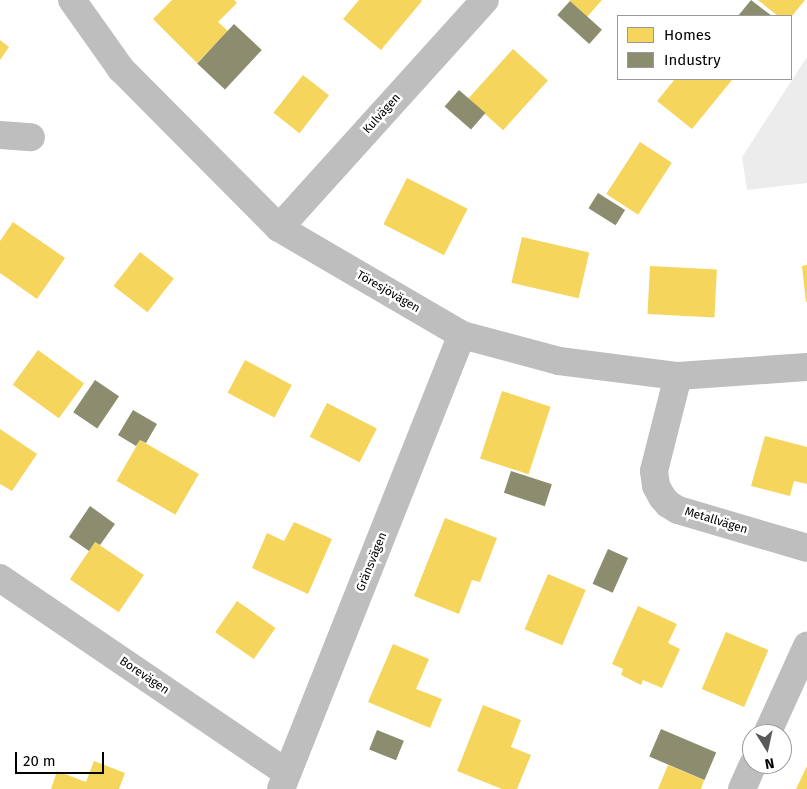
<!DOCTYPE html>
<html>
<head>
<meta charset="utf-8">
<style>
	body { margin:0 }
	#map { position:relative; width:807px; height:789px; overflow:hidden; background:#fff; font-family:"Fira Sans",sans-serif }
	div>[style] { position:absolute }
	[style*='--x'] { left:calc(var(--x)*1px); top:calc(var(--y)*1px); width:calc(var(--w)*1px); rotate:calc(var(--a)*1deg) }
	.green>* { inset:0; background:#ececec }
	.homes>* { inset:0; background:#f6d55c; transform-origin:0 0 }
	.industry>* { inset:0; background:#8c8c6e; transform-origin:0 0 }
	.street>* { height:28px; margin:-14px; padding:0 14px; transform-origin:14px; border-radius:14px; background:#bebebe }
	span { translate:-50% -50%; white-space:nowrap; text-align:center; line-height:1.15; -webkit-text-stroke:5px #fff; paint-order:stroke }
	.street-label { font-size:12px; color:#000 }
	.legend { position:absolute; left:617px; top:15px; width:175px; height:65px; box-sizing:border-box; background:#fff; border:1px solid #999; margin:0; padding:6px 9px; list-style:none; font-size:15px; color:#000 }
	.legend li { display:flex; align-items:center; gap:10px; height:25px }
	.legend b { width:25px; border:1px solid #999 }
	.north { position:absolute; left:742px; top:724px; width:50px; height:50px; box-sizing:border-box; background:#fff; border:1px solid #999; border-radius:50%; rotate:170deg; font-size:14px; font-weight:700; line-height:20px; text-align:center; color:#000 }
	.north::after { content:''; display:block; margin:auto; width:18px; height:22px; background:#595959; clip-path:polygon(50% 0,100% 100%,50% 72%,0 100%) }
	.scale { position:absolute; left:15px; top:752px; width:89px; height:22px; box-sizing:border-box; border:2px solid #000; border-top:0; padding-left:6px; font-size:15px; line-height:18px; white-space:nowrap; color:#000; -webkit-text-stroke:4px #fff; paint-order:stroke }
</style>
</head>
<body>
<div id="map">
	<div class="green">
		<i style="clip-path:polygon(807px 57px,807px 183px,747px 190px,742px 157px)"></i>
	</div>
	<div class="homes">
		<i style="clip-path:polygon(172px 0,234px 0,237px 3px,218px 22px,228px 31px,197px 63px,153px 19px)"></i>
		<i style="clip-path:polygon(359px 0,421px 0,422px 1px,381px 50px,343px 19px)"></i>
		<i style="clip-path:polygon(569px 0,602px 0,587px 17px)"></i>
		<i style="clip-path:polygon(758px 0,805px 0,792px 16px,778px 16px)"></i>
		<i style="clip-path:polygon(0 40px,9px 47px,0 60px)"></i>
		<i style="left:513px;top:49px;width:47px;height:67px;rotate:42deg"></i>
		<i style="left:303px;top:75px;width:33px;height:48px;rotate:38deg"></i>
		<i style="clip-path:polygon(675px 79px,730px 79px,732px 80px,692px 129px,657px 101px)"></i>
		<i style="left:640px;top:142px;width:38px;height:62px;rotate:33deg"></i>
		<i style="left:407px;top:178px;width:68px;height:52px;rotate:27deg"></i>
		<i style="clip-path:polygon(13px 222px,65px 258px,37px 299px,0 273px,0 241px)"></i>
		<i style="left:522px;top:237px;width:69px;height:47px;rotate:13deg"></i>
		<i style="left:140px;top:252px;width:43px;height:43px;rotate:38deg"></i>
		<i style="clip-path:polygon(807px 265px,807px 302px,806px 302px,802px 266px)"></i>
		<i style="left:650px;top:266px;width:67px;height:48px;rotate:3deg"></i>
		<i style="left:38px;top:350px;width:57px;height:43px;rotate:36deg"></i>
		<i style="left:245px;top:360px;width:53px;height:37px;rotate:28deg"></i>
		<i style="left:502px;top:391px;width:51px;height:71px;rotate:18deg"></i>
		<i style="left:327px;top:403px;width:56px;height:38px;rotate:27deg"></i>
		<i style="clip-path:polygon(0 429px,37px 454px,12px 491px,0 484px)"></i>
		<i style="clip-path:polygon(765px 436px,807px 447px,807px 484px,794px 481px,790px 496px,751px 486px)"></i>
		<i style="left:140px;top:440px;width:68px;height:47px;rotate:30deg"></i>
		<i style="clip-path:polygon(445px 518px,497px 538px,480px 582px,472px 580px,459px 614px,414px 596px)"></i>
		<i style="clip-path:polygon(294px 522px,332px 539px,308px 594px,252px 568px,267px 533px,284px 541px)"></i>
		<i style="left:95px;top:542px;width:59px;height:45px;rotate:34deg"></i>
		<i style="left:548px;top:574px;width:41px;height:60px;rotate:23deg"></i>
		<i style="left:237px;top:601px;width:47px;height:38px;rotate:35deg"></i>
		<i style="clip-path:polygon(638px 606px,677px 624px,668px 643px,680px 649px,662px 688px,643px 680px,641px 685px,621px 675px,623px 669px,612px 664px)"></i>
		<i style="left:726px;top:632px;width:46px;height:62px;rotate:23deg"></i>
		<i style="clip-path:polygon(393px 644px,429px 659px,416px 689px,442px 699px,430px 728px,368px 702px)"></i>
		<i style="clip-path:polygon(483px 705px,521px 720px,511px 747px,531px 755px,517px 789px,502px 789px,457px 771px)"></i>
		<i style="clip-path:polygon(94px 761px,125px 773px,119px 789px,51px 789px,57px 771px,86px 782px)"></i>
		<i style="clip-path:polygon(668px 765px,704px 780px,701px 789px,658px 789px)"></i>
		<i style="clip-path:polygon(807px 766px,807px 789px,796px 789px)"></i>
	</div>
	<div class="industry">
		<i style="clip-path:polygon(751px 0,772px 16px,738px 16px)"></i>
		<i style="left:570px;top:1px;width:43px;height:19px;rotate:42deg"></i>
		<i style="left:234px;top:24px;width:38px;height:54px;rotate:43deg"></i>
		<i style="left:459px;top:90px;width:35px;height:22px;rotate:41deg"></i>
		<i style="left:598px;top:193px;width:32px;height:18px;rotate:32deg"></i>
		<i style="left:95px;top:380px;width:29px;height:39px;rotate:34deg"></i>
		<i style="clip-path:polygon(133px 410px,157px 424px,146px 443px,140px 440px,136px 446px,118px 435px)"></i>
		<i style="left:511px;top:471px;width:43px;height:23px;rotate:18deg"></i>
		<i style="clip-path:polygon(90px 506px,115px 524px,100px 545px,95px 542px,89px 551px,69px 537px)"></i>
		<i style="left:608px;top:549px;width:22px;height:38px;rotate:24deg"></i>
		<i style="left:661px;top:729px;width:60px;height:30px;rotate:23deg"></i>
		<i style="left:377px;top:730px;width:29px;height:21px;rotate:22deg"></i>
	</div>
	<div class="street">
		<i style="--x:72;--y:0;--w:85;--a:54.6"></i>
		<i style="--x:121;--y:69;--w:224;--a:45.2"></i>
		<i style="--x:279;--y:228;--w:212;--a:30.3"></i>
		<i style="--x:462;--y:335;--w:100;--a:15"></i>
		<i style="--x:559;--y:361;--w:120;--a:7.2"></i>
		<i style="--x:678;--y:376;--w:129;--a:-4"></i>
		<i style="--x:0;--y:135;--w:31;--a:4"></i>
		<i style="--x:279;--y:228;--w:307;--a:-47.9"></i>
		<i style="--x:678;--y:376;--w:98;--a:104.2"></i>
		<i style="--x:654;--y:471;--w:15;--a:82"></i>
		<i style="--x:656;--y:486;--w:13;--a:61"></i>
		<i style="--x:662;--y:497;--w:9;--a:49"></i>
		<i style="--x:668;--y:504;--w:12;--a:31"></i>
		<i style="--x:678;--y:510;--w:134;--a:16.4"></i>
		<i style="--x:0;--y:578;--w:347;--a:34.2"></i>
		<i style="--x:767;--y:734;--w:97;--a:-65.6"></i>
		<i style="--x:281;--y:789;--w:489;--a:-68.3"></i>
		<i style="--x:742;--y:789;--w:27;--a:-66"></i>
	</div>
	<div class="street-label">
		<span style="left:382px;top:114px;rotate:-48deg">Kulvägen</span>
		<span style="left:388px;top:292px;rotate:30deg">Töresjövägen</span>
		<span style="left:716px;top:521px;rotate:17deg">Metallvägen</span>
		<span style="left:372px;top:562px;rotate:-68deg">Gränsvägen</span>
		<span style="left:144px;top:676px;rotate:34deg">Borevägen</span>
	</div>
	<ul class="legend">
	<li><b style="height:14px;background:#f6d55c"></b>Homes</li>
	<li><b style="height:14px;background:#8c8c6e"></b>Industry</li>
	</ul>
	<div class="north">N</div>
	<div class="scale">20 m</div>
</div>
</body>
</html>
